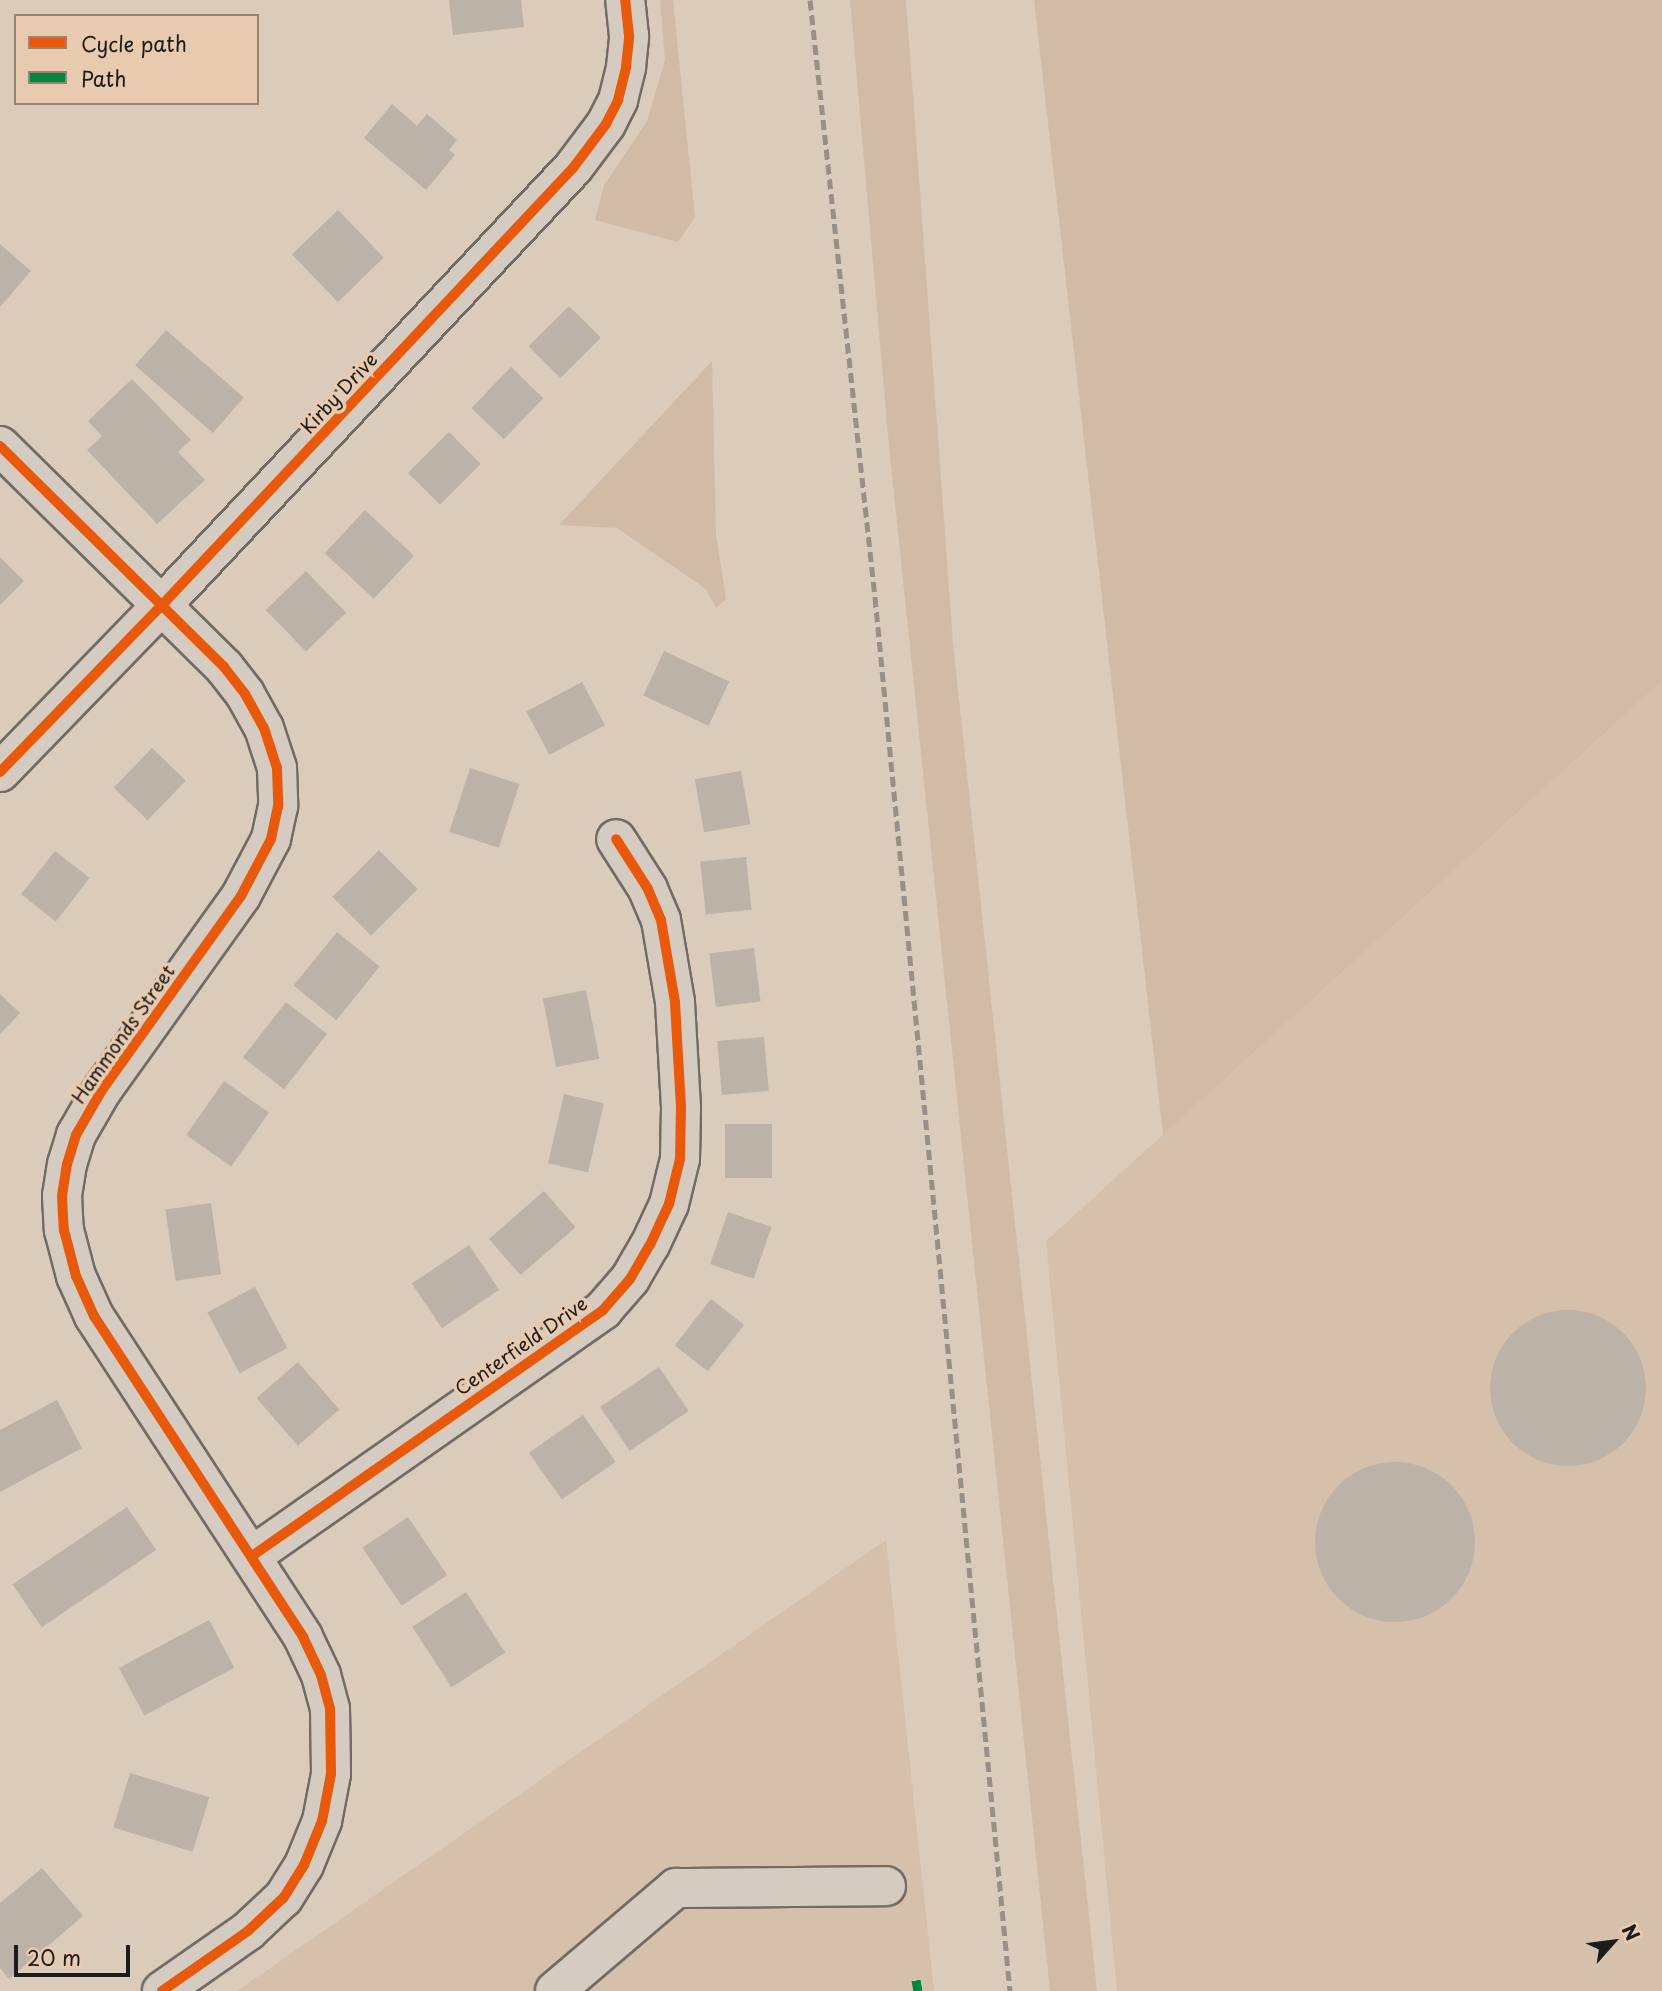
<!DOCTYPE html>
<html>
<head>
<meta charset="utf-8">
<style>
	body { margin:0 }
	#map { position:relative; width:1662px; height:1991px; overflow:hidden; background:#dbcbbb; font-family:"Playpen Sans",sans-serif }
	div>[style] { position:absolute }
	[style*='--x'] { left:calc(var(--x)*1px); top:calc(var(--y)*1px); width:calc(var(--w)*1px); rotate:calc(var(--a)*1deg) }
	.built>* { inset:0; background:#d5c0ab }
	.green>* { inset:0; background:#d0bba7 }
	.building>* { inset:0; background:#bdb2a7; transform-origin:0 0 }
	.round { border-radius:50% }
	.roads { filter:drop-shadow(2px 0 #726b64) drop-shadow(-2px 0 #726b64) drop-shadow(0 2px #726b64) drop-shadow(0 -2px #726b64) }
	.minor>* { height:38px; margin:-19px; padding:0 19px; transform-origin:19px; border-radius:19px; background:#d6cbc0 }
	.rail>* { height:5px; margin-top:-2.5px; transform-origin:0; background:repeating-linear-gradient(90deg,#979088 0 10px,transparent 0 15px) }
	.quiet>* { height:9px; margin-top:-4.5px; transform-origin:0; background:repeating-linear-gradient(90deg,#00873e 0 18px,transparent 0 27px) }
	.cycleway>* { height:10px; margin:-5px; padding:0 5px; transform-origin:5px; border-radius:5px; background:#e8590c }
	span { translate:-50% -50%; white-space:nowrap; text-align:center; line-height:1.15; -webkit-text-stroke:7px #e8caae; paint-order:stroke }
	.street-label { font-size:19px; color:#1c1c1c }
	.legend { position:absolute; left:14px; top:14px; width:245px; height:91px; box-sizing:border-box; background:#e8caae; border:2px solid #968474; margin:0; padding:9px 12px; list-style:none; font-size:21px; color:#1c1c1c }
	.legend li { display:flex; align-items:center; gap:14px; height:35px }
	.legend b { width:35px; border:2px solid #968474 }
	.north { position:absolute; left:1578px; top:1907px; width:70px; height:70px; -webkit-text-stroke:5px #e8caae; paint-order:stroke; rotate:62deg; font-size:19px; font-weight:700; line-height:28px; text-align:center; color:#1c1c1c }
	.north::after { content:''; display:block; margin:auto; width:24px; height:32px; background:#1c1c1c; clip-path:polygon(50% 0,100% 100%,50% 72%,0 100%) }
	.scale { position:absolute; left:14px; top:1945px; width:116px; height:32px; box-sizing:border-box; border:4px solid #1c1c1c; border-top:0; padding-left:9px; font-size:21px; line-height:24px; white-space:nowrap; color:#1c1c1c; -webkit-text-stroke:5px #e8caae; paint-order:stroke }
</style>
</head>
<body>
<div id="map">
	<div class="built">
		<i style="clip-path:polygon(1662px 681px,1662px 1991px,1117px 1991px,1046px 1241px)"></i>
		<i style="clip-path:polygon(886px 1540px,934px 1991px,237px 1991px,654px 1701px)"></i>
	</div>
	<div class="green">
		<i style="clip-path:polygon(660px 0,673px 0,695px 217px,678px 242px,595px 220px,604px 185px,647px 121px,665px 60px)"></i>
		<i style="clip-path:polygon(850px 0,906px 0,953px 643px,1097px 1991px,1050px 1991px,889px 446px)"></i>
		<i style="clip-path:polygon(1034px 0,1662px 0,1662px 681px,1163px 1135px)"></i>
		<i style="clip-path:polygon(712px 361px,716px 534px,726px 599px,716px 608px,706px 589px,617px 528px,559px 525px)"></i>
	</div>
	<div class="building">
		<i style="clip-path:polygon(449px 0,521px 0,524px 27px,453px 35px)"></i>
		<i style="clip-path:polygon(392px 104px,417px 126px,427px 114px,457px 140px,449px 150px,455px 155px,426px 190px,364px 138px)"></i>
		<i style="left:338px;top:210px;width:66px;height:64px;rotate:46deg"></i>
		<i style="clip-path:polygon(0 244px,31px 271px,0 307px)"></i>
		<i style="left:569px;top:306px;width:45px;height:57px;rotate:45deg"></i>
		<i style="left:166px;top:330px;width:103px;height:47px;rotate:41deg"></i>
		<i style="left:511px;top:367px;width:45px;height:57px;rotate:44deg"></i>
		<i style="clip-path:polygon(132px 379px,191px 440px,178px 452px,205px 480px,157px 524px,87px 450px,102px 436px,88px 421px)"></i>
		<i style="left:449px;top:432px;width:45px;height:58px;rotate:45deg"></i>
		<i style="left:365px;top:510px;width:67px;height:59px;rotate:43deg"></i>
		<i style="clip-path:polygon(0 557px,24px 581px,0 605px)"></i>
		<i style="left:306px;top:571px;width:58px;height:56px;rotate:46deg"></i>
		<i style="left:664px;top:651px;width:72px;height:49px;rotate:25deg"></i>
		<i style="left:582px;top:682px;width:49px;height:63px;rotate:62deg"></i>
		<i style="left:152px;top:748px;width:47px;height:55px;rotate:44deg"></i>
		<i style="left:470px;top:768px;width:52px;height:67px;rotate:18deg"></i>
		<i style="left:741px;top:771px;width:54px;height:47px;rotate:80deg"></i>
		<i style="left:379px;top:850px;width:55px;height:66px;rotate:45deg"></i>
		<i style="left:55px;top:851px;width:44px;height:55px;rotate:38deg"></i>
		<i style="left:746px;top:857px;width:53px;height:46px;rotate:84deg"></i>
		<i style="left:337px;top:932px;width:55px;height:69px;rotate:39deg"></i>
		<i style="left:754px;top:948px;width:54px;height:45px;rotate:83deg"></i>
		<i style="left:586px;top:990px;width:70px;height:44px;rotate:79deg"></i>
		<i style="clip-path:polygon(0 994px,20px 1013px,0 1034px)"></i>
		<i style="left:286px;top:1002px;width:52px;height:70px;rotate:38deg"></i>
		<i style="left:764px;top:1037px;width:54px;height:47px;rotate:85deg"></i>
		<i style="left:224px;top:1081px;width:55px;height:66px;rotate:35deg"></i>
		<i style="left:564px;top:1094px;width:41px;height:71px;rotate:13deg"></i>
		<i style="left:725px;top:1124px;width:47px;height:54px"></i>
		<i style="left:544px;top:1191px;width:48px;height:73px;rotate:49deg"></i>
		<i style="left:211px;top:1203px;width:72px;height:46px;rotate:82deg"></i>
		<i style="left:728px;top:1212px;width:46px;height:55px;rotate:19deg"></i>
		<i style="left:469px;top:1245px;width:54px;height:69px;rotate:56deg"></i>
		<i style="left:255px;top:1287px;width:69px;height:54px;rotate:62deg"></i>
		<i style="left:711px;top:1299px;width:42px;height:59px;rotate:38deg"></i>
		<i class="round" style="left:1490px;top:1310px;width:156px;height:156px"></i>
		<i style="left:298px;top:1362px;width:63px;height:55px;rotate:49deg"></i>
		<i style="left:659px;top:1367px;width:53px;height:71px;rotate:56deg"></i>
		<i style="clip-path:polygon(57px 1400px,82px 1448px,0 1492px,0 1430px)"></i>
		<i style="left:583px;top:1415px;width:57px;height:66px;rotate:55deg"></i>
		<i class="round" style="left:1315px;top:1462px;width:160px;height:160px"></i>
		<i style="left:127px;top:1507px;width:52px;height:138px;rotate:56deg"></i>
		<i style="left:408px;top:1517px;width:70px;height:55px;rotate:56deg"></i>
		<i style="left:466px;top:1592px;width:72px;height:64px;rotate:57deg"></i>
		<i style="left:209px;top:1620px;width:54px;height:102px;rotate:62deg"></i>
		<i style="left:130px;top:1773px;width:83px;height:57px;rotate:17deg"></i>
		<i style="clip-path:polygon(42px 1868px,83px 1916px,9px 1979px,0 1968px,0 1903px)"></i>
	</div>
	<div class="roads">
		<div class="minor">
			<i style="--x:0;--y:446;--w:315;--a:44.6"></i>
			<i style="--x:224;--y:667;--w:34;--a:52"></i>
			<i style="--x:245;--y:694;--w:39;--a:61"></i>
			<i style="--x:264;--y:728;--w:42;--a:72"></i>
			<i style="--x:277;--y:768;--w:38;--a:88"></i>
			<i style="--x:278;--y:806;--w:34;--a:102"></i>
			<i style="--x:271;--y:839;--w:64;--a:117.8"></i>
			<i style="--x:241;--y:896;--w:239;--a:125.6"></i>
			<i style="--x:102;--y:1090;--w:52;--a:120"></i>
			<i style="--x:76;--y:1135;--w:30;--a:107"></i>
			<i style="--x:67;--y:1164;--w:32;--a:99"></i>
			<i style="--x:62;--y:1196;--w:34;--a:87"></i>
			<i style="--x:64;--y:1230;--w:48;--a:75.4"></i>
			<i style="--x:76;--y:1276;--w:44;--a:65.8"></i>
			<i style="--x:94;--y:1316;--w:383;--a:56.9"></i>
			<i style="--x:303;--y:1637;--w:42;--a:64.7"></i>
			<i style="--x:321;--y:1675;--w:35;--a:75"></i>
			<i style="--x:330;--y:1709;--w:65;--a:89.1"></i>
			<i style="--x:331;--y:1774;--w:48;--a:100.8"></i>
			<i style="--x:322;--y:1821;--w:48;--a:112.2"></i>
			<i style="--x:304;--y:1865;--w:39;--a:122"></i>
			<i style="--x:283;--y:1898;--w:48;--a:136.7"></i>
			<i style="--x:248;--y:1931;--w:105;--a:145.1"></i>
			<i style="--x:0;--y:772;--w:233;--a:-45.9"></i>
			<i style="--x:162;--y:605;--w:600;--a:-46.76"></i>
			<i style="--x:573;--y:168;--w:55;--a:-53.1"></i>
			<i style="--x:606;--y:124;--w:27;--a:-63"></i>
			<i style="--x:618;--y:100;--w:34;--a:-76"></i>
			<i style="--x:626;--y:67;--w:31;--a:-84"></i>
			<i style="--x:629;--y:36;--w:36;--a:-96"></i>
			<i style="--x:252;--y:1556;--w:429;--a:-35"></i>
			<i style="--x:603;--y:1310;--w:41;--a:-48.9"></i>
			<i style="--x:630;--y:1279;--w:39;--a:-60"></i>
			<i style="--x:650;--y:1245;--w:45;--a:-65.1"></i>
			<i style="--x:669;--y:1204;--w:46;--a:-76.3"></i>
			<i style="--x:680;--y:1159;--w:52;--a:-88.9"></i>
			<i style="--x:681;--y:1107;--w:105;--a:-93.3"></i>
			<i style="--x:675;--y:1002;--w:83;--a:-99.7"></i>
			<i style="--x:661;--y:920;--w:34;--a:-113"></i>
			<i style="--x:648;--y:889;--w:59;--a:-122.6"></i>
			<i style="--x:555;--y:1991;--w:159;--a:-40.4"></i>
			<i style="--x:676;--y:1888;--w:210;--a:-0.5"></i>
		</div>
	</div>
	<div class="rail">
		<i style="--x:810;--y:0;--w:601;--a:83.79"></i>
		<i style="--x:875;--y:597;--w:1401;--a:84.47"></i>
	</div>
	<div class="quiet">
		<i style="--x:916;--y:1980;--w:11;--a:80"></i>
	</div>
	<div class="cycleway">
		<i style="--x:0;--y:446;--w:315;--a:44.6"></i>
		<i style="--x:224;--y:667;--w:34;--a:52"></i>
		<i style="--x:245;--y:694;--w:39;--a:61"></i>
		<i style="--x:264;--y:728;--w:42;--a:72"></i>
		<i style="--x:277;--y:768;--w:38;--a:88"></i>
		<i style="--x:278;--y:806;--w:34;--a:102"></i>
		<i style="--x:271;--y:839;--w:64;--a:117.8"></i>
		<i style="--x:241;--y:896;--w:239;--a:125.6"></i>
		<i style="--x:102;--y:1090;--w:52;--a:120"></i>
		<i style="--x:76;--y:1135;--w:30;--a:107"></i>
		<i style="--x:67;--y:1164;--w:32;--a:99"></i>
		<i style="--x:62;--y:1196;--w:34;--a:87"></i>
		<i style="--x:64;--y:1230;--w:48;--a:75.4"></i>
		<i style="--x:76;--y:1276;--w:44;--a:65.8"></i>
		<i style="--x:94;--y:1316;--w:383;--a:56.9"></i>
		<i style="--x:303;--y:1637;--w:42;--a:64.7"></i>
		<i style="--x:321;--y:1675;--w:35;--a:75"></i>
		<i style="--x:330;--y:1709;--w:65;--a:89.1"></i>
		<i style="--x:331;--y:1774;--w:48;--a:100.8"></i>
		<i style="--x:322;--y:1821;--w:48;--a:112.2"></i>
		<i style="--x:304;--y:1865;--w:39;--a:122"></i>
		<i style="--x:283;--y:1898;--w:48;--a:136.7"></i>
		<i style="--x:248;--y:1931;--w:105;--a:145.1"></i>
		<i style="--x:0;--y:772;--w:233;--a:-45.9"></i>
		<i style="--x:162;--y:605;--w:600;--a:-46.76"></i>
		<i style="--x:573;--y:168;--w:55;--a:-53.1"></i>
		<i style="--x:606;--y:124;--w:27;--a:-63"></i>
		<i style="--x:618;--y:100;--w:34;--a:-76"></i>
		<i style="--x:626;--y:67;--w:31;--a:-84"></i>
		<i style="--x:629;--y:36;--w:36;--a:-96"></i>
		<i style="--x:252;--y:1556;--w:429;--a:-35"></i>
		<i style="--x:603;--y:1310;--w:41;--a:-48.9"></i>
		<i style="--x:630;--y:1279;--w:39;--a:-60"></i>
		<i style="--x:650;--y:1245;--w:45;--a:-65.1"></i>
		<i style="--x:669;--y:1204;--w:46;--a:-76.3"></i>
		<i style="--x:680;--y:1159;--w:52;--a:-88.9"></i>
		<i style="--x:681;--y:1107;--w:105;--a:-93.3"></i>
		<i style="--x:675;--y:1002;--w:83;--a:-99.7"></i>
		<i style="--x:661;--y:920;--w:34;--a:-113"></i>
		<i style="--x:648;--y:889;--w:59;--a:-122.6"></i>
	</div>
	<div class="street-label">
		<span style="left:339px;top:393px;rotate:-47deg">Kirby Drive</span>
		<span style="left:123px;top:1034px;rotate:-55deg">Hammonds Street</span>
		<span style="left:521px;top:1346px;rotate:-35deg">Centerfield Drive</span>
	</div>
	<ul class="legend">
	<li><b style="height:9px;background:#e8590c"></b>Cycle path</li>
	<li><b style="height:9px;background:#00873e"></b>Path</li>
	</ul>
	<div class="north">N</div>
	<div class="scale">20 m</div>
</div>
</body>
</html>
